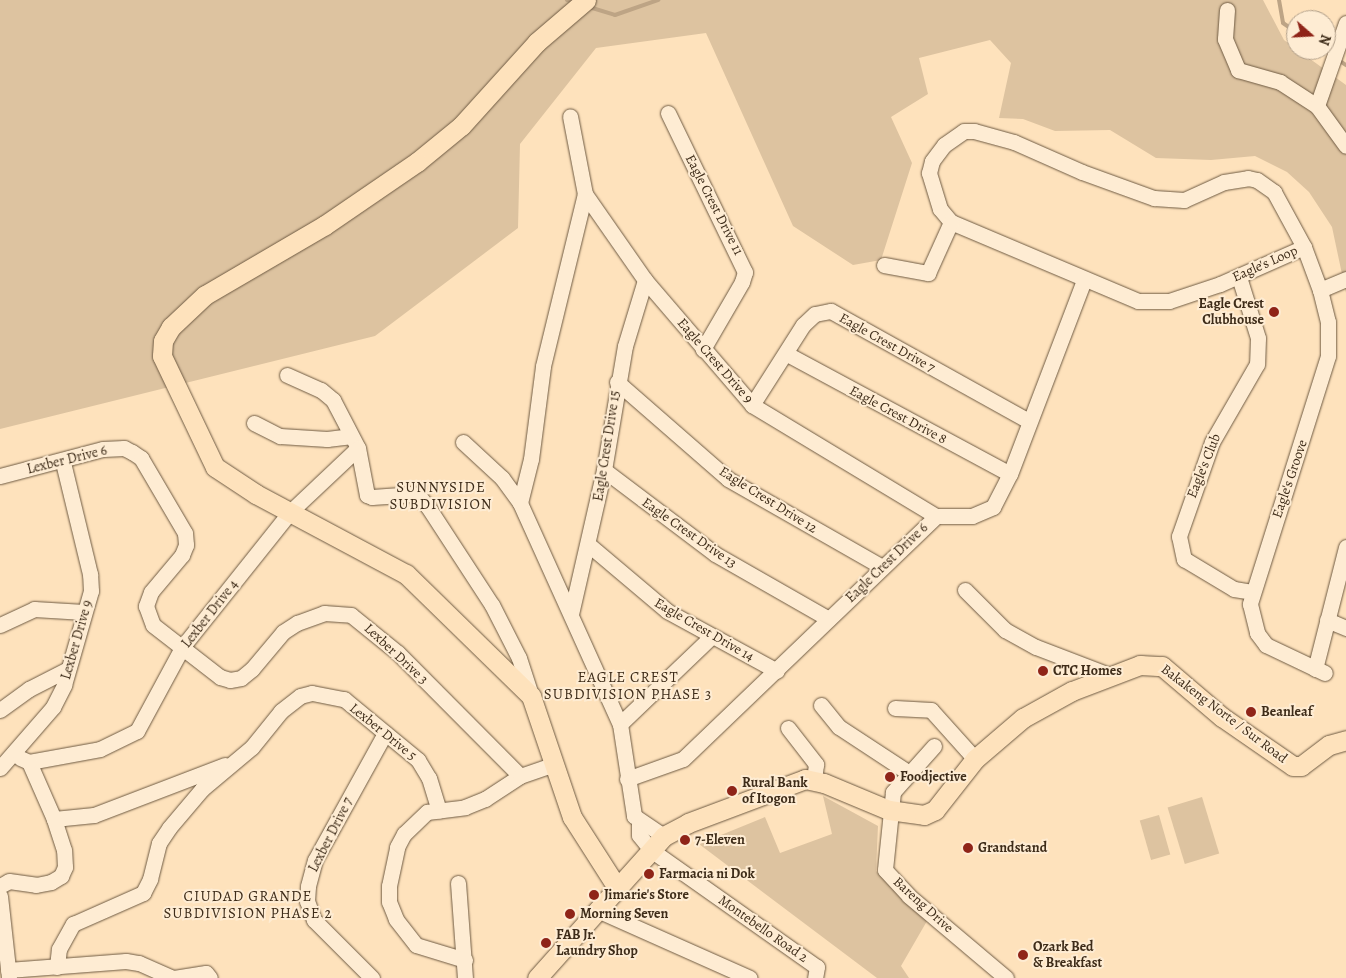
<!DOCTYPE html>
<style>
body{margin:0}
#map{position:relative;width:1346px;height:978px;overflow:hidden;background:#fee2bc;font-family:Alegreya,serif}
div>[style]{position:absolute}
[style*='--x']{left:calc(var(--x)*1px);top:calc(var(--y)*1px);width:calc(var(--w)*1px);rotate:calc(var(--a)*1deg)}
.green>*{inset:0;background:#ddc3a0;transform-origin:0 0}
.stream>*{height:4px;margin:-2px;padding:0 2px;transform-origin:2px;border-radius:2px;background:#bda485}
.roads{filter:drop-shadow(0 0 1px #6e5a42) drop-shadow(0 0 1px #6e5a42)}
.minor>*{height:15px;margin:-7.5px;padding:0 7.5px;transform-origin:7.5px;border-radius:7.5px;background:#feecd3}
.major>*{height:19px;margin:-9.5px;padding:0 9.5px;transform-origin:9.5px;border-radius:9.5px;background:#fee2bc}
.dots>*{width:14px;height:14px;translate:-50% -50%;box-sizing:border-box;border:2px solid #feecd3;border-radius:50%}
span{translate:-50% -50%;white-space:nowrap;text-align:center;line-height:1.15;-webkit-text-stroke:4px #feecd3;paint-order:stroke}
.street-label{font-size:14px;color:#3e2c19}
.poi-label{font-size:14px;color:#3e2c19;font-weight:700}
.right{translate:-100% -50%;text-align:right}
.left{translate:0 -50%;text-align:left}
.neighbourhood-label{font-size:15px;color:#3e2c19;letter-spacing:1px}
.north{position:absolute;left:1286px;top:10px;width:50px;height:50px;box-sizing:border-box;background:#feecd3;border:1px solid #b19f89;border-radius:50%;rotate:109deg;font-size:14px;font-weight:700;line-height:20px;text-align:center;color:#3e2c19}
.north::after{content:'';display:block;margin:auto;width:18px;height:22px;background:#8f2418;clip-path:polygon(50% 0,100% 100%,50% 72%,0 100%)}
</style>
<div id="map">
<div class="green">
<div style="clip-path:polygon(0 0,1263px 0,1284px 40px,1346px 85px,1346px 293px,1332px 227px,1309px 192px,1287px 172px,1255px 156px,1211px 160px,1156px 158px,1110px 130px,1055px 131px,1023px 119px,999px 118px,1011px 63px,990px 40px,919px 58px,928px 94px,891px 117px,912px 163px,881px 260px,853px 265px,793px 226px,706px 33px,596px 48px,520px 144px,518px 228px,375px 336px,0 429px)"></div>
<div style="clip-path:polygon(823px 796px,878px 826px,876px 871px,927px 921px,901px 966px,909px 978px,877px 978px,699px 844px,765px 817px,780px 853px,832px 834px)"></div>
<div style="left:1202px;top:797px;width:59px;height:36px;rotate:73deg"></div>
<div style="left:1159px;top:815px;width:41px;height:20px;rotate:74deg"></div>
</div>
<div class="stream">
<div style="--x:567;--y:0;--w:8;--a:14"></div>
<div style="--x:1279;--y:0;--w:23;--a:80"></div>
<div style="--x:1283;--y:23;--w:16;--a:35"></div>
<div style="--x:589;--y:7;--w:27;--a:17"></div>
<div style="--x:615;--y:15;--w:46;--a:-19.2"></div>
<div style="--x:1323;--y:50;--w:10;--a:29"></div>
<div style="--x:1337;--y:59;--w:11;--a:34"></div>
</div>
<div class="roads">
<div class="minor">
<div style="--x:1227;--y:10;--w:29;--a:94"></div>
<div style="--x:1225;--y:39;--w:34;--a:67"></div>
<div style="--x:1238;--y:70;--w:44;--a:15.9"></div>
<div style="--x:1280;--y:82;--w:44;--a:33"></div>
<div style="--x:1346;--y:23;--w:88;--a:109.3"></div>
<div style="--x:1317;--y:106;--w:49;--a:54.1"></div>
<div style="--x:668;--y:113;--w:177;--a:64.2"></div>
<div style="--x:745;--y:272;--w:10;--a:107"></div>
<div style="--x:742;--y:282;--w:78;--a:120.2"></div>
<div style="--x:585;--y:194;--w:105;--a:55.1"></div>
<div style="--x:645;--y:280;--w:165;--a:49.4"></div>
<div style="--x:752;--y:405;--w:215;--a:31.1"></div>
<div style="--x:1304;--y:247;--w:92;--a:156.2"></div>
<div style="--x:1220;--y:284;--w:54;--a:161.6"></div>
<div style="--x:1169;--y:301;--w:31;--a:180"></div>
<div style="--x:1138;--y:301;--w:203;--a:-157.1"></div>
<div style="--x:951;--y:222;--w:17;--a:-130"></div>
<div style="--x:940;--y:209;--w:38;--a:-107"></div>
<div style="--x:929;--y:173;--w:12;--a:-76"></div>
<div style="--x:932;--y:161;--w:20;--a:-53"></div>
<div style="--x:944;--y:145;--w:24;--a:-35"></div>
<div style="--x:964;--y:131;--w:10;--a:0"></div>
<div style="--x:974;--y:131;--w:41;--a:15.4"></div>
<div style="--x:1014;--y:142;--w:74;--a:23.8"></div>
<div style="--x:1082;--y:172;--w:77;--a:19.9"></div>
<div style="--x:1154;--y:198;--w:30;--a:4"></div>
<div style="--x:1184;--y:200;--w:44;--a:-24.2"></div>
<div style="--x:1224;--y:182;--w:24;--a:-9"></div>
<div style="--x:1248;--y:178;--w:9;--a:13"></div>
<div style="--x:1257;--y:180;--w:21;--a:35"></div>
<div style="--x:1274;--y:192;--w:63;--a:61.4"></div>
<div style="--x:1304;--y:247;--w:46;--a:69.6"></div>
<div style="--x:1320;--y:290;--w:33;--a:76"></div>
<div style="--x:1328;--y:322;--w:34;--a:90"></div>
<div style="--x:1328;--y:356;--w:260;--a:107.5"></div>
<div style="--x:1250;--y:604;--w:30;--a:76"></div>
<div style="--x:1257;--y:633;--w:15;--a:53"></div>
<div style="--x:1266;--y:645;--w:65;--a:25.4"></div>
<div style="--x:884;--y:265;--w:45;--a:10.3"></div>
<div style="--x:928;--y:273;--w:56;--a:-65.7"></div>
<div style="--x:1239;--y:277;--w:64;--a:72.7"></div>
<div style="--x:1258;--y:338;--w:26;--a:92"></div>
<div style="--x:1257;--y:364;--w:90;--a:120"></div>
<div style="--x:1212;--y:442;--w:100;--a:109.3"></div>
<div style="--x:1179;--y:536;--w:24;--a:78"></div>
<div style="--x:1184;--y:559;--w:58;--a:31"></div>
<div style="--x:1234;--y:589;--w:18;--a:9"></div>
<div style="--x:1320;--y:290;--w:28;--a:-23"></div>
<div style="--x:787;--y:354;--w:253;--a:28.3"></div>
<div style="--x:287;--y:375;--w:37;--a:24"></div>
<div style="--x:321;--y:390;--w:16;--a:40"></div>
<div style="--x:333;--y:400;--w:54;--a:62.5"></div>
<div style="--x:358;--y:448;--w:48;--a:79.2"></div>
<div style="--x:367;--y:495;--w:5;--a:22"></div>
<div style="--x:372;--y:497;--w:39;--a:-4"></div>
<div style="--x:411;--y:494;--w:7;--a:8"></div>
<div style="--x:418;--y:495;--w:16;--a:50"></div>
<div style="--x:428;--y:507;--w:117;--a:56.9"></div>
<div style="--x:492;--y:605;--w:59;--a:63"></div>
<div style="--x:519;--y:658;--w:40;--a:72"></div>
<div style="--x:617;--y:382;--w:147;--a:41.1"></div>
<div style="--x:728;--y:479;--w:177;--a:29.7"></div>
<div style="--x:752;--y:405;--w:95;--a:-57.5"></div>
<div style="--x:803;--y:325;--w:16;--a:-43"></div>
<div style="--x:815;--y:314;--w:16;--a:-11"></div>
<div style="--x:831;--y:311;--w:227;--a:29.1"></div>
<div style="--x:254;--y:423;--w:29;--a:27"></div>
<div style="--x:280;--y:436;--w:47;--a:3.7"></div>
<div style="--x:327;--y:439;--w:23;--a:-7"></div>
<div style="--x:463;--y:442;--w:53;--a:42.7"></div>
<div style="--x:502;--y:478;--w:31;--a:54"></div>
<div style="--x:520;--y:503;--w:243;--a:65.7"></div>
<div style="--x:620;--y:724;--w:93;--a:81.3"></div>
<div style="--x:634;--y:816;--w:36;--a:34"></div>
<div style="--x:604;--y:470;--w:139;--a:37.1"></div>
<div style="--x:715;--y:554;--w:131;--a:29.7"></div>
<div style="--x:0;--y:476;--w:106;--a:-14.7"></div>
<div style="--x:103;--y:449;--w:21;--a:-3"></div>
<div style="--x:124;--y:448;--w:9;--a:27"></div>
<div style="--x:132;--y:452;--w:11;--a:34"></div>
<div style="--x:141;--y:458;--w:87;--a:59.6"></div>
<div style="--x:185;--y:533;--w:12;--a:85"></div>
<div style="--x:186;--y:545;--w:11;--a:112"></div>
<div style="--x:182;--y:555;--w:48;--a:130"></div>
<div style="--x:151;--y:592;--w:15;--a:110"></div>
<div style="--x:146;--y:606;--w:20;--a:70"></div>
<div style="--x:153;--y:625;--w:85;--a:37.8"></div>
<div style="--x:220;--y:677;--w:10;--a:17"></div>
<div style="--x:230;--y:680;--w:11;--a:-10"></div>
<div style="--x:241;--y:678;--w:14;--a:-39"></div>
<div style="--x:252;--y:669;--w:48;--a:-50"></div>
<div style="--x:283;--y:632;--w:17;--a:-33"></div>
<div style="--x:297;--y:623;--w:29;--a:-20"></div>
<div style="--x:324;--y:613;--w:27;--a:4"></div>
<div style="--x:351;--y:615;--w:60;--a:39"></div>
<div style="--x:398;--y:653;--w:173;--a:45.2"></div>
<div style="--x:520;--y:503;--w:45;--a:-76"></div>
<div style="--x:531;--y:459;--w:94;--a:-82.6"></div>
<div style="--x:543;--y:366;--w:177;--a:-76.3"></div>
<div style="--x:585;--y:194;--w:79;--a:-100.9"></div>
<div style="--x:589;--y:545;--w:102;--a:40.2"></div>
<div style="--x:667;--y:611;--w:125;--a:28.6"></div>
<div style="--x:965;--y:590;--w:57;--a:45"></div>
<div style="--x:1005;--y:630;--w:35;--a:29"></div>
<div style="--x:1036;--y:647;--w:81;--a:20.9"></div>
<div style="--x:571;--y:614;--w:148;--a:-77.1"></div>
<div style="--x:604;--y:470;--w:126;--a:-80.4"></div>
<div style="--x:625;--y:346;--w:69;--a:-73.1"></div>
<div style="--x:1327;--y:620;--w:21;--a:23"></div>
<div style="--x:0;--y:625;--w:38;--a:-25"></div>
<div style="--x:34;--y:609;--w:50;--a:3.4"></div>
<div style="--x:1315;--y:669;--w:126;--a:-75.7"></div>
<div style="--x:821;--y:705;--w:28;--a:51"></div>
<div style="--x:839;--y:727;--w:84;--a:33.3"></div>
<div style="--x:895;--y:708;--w:36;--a:3"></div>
<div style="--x:931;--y:710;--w:66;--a:48.1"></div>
<div style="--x:0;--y:710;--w:36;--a:-36"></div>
<div style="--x:29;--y:689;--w:44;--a:-27.1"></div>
<div style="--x:620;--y:724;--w:126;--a:-43.7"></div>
<div style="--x:788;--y:728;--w:46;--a:52.1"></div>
<div style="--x:816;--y:764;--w:17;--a:97"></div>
<div style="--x:934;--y:746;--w:62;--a:131.7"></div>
<div style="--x:893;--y:792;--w:78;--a:95.9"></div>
<div style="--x:885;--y:870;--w:35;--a:47"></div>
<div style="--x:909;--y:896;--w:127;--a:40.2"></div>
<div style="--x:29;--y:762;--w:72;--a:-10.4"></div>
<div style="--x:100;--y:749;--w:41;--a:-25.9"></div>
<div style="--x:137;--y:731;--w:97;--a:-61.6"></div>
<div style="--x:183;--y:646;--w:171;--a:-51.4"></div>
<div style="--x:290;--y:512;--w:93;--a:-43.3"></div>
<div style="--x:0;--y:768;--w:81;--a:-49"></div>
<div style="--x:53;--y:707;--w:25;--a:-63"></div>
<div style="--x:64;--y:685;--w:98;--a:-74"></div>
<div style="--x:91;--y:591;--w:17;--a:-93"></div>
<div style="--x:90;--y:574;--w:115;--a:-103.6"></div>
<div style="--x:627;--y:779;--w:59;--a:-19.7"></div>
<div style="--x:683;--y:759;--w:351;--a:-43.8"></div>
<div style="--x:936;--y:516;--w:36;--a:0"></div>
<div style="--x:972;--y:516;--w:23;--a:-23"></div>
<div style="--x:993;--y:507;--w:37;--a:-63"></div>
<div style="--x:1010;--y:474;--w:208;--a:-69.1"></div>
<div style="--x:54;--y:819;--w:40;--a:-5.7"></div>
<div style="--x:94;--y:815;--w:140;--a:-20.9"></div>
<div style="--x:639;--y:822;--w:13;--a:90"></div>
<div style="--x:639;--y:835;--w:19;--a:51"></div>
<div style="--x:651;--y:850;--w:203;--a:35.2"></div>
<div style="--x:817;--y:967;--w:11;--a:100"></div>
<div style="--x:458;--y:883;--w:95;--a:85.8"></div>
<div style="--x:0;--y:886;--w:10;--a:-29"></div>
<div style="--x:9;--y:881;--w:27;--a:8"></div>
<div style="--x:36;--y:885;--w:15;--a:-11"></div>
<div style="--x:51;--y:882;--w:12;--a:-31"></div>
<div style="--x:61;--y:876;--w:10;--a:-66"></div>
<div style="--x:65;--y:867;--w:17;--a:-93"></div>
<div style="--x:64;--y:850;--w:33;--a:-108"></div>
<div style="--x:54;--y:819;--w:62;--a:-113.7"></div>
<div style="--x:29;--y:762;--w:10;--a:-156"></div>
<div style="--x:0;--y:896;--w:82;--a:83.7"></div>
<div style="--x:597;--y:910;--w:167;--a:24"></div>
<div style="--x:465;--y:960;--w:51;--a:-163"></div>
<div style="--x:416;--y:945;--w:33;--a:-128"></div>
<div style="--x:396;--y:919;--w:18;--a:-112"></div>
<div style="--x:389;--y:902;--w:16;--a:-90"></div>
<div style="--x:389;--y:886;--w:40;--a:-78"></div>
<div style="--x:397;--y:847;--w:15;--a:-62"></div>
<div style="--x:404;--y:834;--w:32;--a:-44"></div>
<div style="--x:427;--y:812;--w:38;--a:-7"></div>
<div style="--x:465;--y:807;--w:22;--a:-22"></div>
<div style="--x:485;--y:799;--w:42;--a:-33.3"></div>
<div style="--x:520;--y:776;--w:36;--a:-19"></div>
<div style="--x:57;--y:967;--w:18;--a:-84"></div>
<div style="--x:59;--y:949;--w:29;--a:-61"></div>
<div style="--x:73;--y:924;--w:77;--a:-23.9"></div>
<div style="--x:143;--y:893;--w:16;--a:-63"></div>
<div style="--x:150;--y:879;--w:37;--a:-76"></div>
<div style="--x:159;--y:843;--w:18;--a:-56"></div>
<div style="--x:169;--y:828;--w:51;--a:-49.8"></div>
<div style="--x:202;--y:789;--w:65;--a:-40"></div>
<div style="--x:252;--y:747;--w:46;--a:-51.1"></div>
<div style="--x:281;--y:711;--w:24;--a:-38"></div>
<div style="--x:300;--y:696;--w:12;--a:-14"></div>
<div style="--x:312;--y:693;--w:33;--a:11"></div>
<div style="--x:344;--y:699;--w:96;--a:39.5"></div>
<div style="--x:418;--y:760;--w:21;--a:59"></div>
<div style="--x:429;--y:778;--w:34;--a:73"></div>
<div style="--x:8;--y:970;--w:118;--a:-4.4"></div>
<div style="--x:126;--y:961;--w:13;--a:9"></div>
<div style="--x:139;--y:963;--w:36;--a:24"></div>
<div style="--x:174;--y:978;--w:32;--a:-9"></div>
<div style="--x:206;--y:973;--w:6;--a:51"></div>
<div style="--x:372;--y:978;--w:82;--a:-135"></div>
<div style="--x:314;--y:920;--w:20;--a:-110"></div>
<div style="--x:307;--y:901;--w:15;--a:-86"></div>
<div style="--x:308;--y:886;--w:27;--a:-75"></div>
<div style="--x:315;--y:860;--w:145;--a:-61.1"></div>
</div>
<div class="major">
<div style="--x:586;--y:0;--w:65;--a:139.4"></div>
<div style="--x:537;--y:42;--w:113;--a:132.1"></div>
<div style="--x:461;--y:126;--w:57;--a:140.7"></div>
<div style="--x:417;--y:162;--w:112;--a:145.6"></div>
<div style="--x:325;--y:225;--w:139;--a:149.7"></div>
<div style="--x:205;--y:295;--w:47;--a:136.7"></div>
<div style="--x:171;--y:327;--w:16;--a:120"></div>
<div style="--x:163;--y:341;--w:15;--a:94"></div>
<div style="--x:162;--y:356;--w:123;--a:64.5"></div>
<div style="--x:215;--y:467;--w:49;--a:33.4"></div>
<div style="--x:256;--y:494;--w:170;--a:28.1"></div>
<div style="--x:406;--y:574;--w:175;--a:44.3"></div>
<div style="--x:531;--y:696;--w:128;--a:71.3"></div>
<div style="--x:572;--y:817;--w:85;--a:57.4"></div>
<div style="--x:537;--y:978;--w:191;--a:-48.2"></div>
<div style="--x:664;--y:836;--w:27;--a:-28"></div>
<div style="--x:688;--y:823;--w:125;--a:-20.6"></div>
<div style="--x:805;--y:779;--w:19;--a:12"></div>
<div style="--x:824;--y:783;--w:70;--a:22.6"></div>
<div style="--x:889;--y:810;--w:35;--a:8"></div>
<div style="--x:924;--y:815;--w:12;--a:-24"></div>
<div style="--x:935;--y:810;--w:65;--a:-51.9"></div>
<div style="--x:975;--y:759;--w:63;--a:-40.5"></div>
<div style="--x:1023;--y:718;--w:56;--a:-28.9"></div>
<div style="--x:1072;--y:691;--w:73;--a:-20.9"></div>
<div style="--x:1140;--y:665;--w:22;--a:3"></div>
<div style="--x:1162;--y:666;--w:79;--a:40.4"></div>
<div style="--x:1222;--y:717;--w:86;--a:34.6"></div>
<div style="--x:1293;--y:766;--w:8;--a:0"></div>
<div style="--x:1301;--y:766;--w:35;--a:-37"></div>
<div style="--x:1329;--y:745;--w:18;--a:-16"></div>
</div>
</div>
<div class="dots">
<div style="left:1274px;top:312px;background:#8f2418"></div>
<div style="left:1043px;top:671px;background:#8f2418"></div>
<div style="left:1251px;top:712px;background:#8f2418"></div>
<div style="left:890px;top:777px;background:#8f2418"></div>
<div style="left:732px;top:791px;background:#8f2418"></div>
<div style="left:685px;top:840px;background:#8f2418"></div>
<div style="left:968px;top:848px;background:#8f2418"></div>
<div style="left:649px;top:874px;background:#8f2418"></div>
<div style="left:594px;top:895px;background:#8f2418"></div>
<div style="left:570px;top:914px;background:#8f2418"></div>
<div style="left:546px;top:943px;background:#8f2418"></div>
<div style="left:1023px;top:955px;background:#8f2418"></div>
</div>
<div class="street-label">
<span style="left:714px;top:205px;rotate:63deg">Eagle Crest Drive 11</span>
<span style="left:1265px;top:264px;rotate:-24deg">Eagle's Loop</span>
<span style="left:887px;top:343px;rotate:29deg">Eagle Crest Drive 7</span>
<span style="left:715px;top:361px;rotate:49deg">Eagle Crest Drive 9</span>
<span style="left:898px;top:415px;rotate:28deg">Eagle Crest Drive 8</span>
<span style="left:607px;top:446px;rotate:-81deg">Eagle Crest Drive 15</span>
<span style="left:67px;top:460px;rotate:-14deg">Lexber Drive 6</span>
<span style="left:1204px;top:466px;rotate:-68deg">Eagle's Club</span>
<span style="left:1290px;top:479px;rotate:-71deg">Eagle's Groove</span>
<span style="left:768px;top:500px;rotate:32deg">Eagle Crest Drive 12</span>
<span style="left:689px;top:533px;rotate:35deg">Eagle Crest Drive 13</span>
<span style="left:887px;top:563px;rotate:-44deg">Eagle Crest Drive 6</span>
<span style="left:210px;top:614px;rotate:-52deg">Lexber Drive 4</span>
<span style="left:704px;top:630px;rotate:30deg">Eagle Crest Drive 14</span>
<span style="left:77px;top:640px;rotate:-74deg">Lexber Drive 9</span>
<span style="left:396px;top:654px;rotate:43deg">Lexber Drive 3</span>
<span style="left:1224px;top:714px;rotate:37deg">Bakakeng Norte / Sur Road</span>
<span style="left:383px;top:732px;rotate:39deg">Lexber Drive 5</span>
<span style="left:331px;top:835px;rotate:-63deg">Lexber Drive 7</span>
<span style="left:923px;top:905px;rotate:42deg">Bareng Drive</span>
<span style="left:763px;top:929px;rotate:35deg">Montebello Road 2</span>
</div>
<div class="poi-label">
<span class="right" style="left:1264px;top:312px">Eagle Crest<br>Clubhouse</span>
<span class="left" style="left:1053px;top:671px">CTC Homes</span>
<span class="left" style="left:1261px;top:712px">Beanleaf</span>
<span class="left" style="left:900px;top:777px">Foodjective</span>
<span class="left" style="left:742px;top:791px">Rural Bank<br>of Itogon</span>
<span class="left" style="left:695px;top:840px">7-Eleven</span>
<span class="left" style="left:978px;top:848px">Grandstand</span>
<span class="left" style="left:659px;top:874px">Farmacia ni Dok</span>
<span class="left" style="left:604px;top:895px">Jimarie's Store</span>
<span class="left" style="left:580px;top:914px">Morning Seven</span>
<span class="left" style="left:556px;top:943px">FAB Jr.<br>Laundry Shop</span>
<span class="left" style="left:1033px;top:955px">Ozark Bed<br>&amp; Breakfast</span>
</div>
<div class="neighbourhood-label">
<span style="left:441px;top:496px">SUNNYSIDE<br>SUBDIVISION</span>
<span style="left:628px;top:686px">EAGLE CREST<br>SUBDIVISION PHASE 3</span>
<span style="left:248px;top:905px">CIUDAD GRANDE<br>SUBDIVISION PHASE 2</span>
</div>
<div class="north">N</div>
</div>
